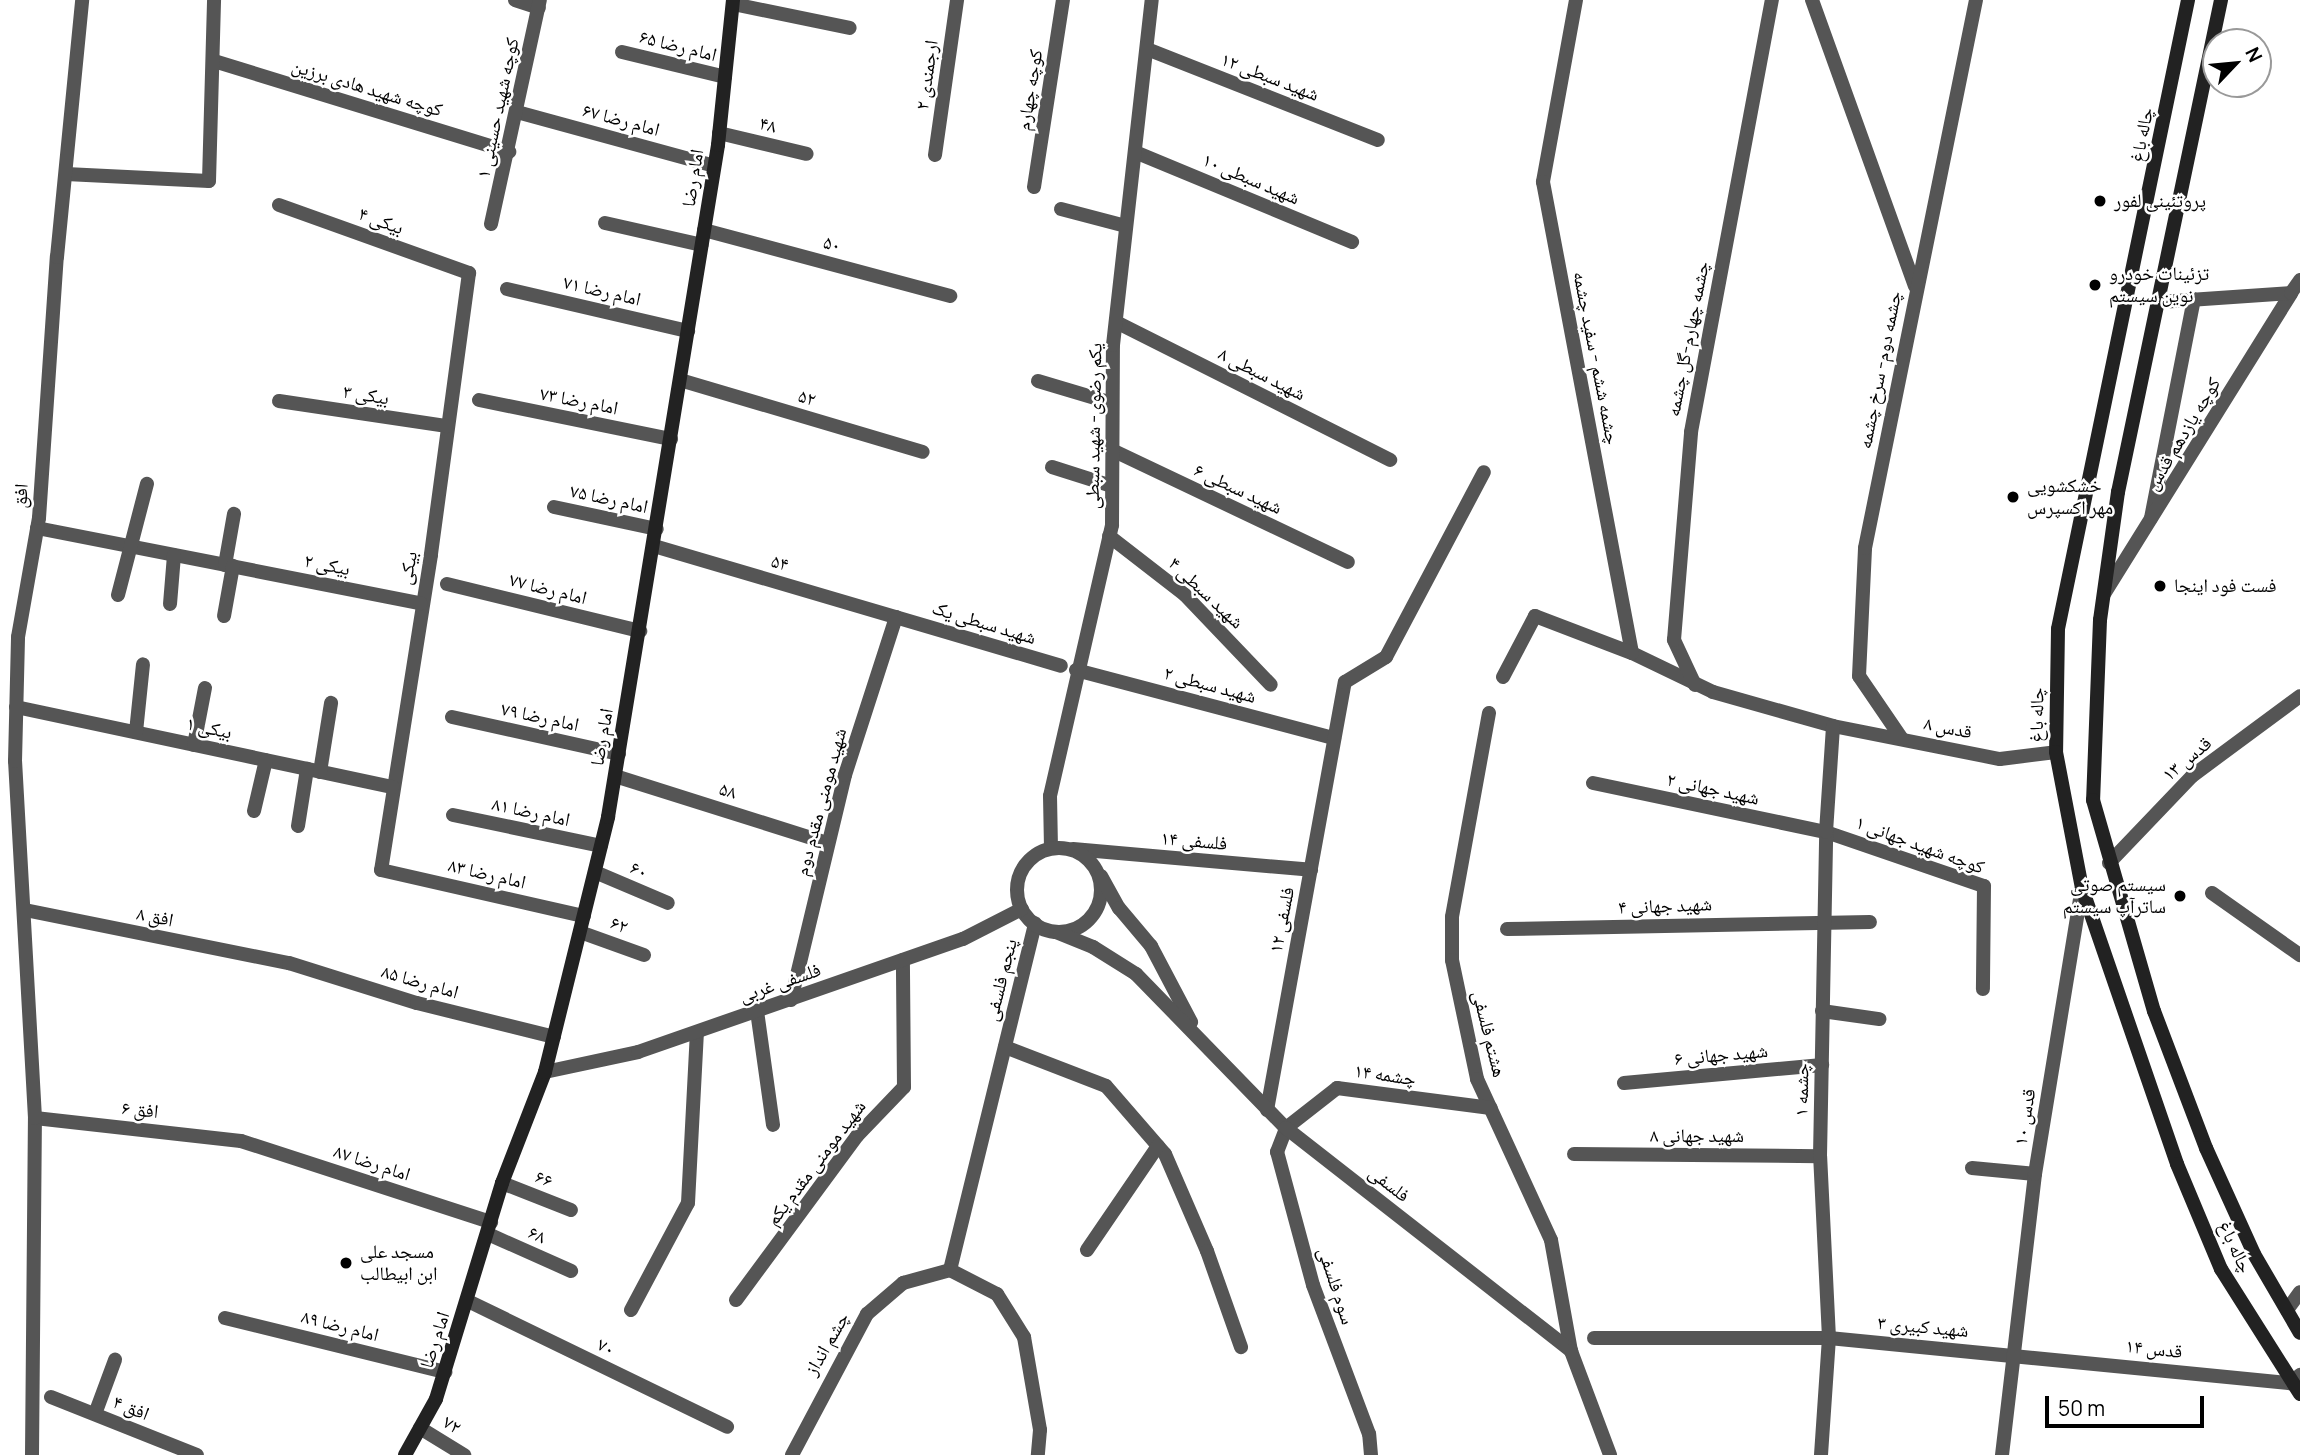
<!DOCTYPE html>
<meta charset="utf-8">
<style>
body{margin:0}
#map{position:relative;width:2300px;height:1455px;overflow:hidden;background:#fff;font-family:Manrope,"Noto Naskh Arabic",sans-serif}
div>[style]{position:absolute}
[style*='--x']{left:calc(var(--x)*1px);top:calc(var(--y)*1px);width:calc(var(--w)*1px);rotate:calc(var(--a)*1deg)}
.pedestrian>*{height:14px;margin:-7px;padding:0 7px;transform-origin:7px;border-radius:7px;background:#555}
.minor>*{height:14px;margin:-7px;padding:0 7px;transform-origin:7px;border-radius:7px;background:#555}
.tertiary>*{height:14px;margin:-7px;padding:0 7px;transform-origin:7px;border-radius:7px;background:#555}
.tertiary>.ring{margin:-7px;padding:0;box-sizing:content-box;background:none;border:14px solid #555;border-radius:50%}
.secondary>*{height:14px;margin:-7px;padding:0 7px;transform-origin:7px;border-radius:7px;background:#222}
.dots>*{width:19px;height:19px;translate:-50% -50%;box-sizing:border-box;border:4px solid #fff;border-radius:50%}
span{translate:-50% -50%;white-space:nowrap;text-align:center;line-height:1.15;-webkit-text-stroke:5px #fff;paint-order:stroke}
.street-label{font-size:19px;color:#000}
.poi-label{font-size:19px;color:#000}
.left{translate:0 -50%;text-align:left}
.right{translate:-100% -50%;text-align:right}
.north{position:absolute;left:2202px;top:28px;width:70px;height:70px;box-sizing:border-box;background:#fff;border:2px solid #999;border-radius:50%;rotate:64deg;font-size:19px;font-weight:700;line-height:28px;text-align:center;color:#000}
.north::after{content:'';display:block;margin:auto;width:24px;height:32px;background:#000;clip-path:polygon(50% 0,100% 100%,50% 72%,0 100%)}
.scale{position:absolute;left:2045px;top:1396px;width:159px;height:32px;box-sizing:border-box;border:4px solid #000;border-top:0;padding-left:9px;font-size:21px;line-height:24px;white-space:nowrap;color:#000;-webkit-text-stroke:5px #fff;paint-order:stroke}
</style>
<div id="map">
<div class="pedestrian">
<div style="--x:2151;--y:518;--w:223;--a:-78.9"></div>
</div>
<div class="minor">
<div style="--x:515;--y:0;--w:25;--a:18"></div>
<div style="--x:1576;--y:0;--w:185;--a:100.3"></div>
<div style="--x:1543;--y:182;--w:479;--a:79.3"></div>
<div style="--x:1632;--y:653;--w:90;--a:25.7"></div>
<div style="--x:1713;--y:692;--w:125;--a:15.8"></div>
<div style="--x:1833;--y:726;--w:170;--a:11.2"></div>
<div style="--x:2000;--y:759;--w:56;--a:-7.1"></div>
<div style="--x:1812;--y:0;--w:304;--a:70.2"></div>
<div style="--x:733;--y:4;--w:119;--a:11.6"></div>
<div style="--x:1147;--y:49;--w:248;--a:21.5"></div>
<div style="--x:622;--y:52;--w:106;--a:13.6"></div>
<div style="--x:214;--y:61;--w:309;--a:17.1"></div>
<div style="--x:517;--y:112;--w:204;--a:15.3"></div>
<div style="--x:719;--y:133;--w:90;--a:13.4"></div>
<div style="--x:1135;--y:152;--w:235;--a:22.5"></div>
<div style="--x:935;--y:155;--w:157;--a:-81.9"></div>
<div style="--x:66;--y:174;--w:143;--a:2.8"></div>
<div style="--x:209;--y:181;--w:181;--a:-88.4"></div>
<div style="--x:1034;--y:187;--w:189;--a:-81.2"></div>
<div style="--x:279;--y:205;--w:202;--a:19.7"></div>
<div style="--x:469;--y:273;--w:285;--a:97.7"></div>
<div style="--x:431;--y:555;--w:319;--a:99"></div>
<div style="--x:381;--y:870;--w:208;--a:12.8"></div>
<div style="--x:1061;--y:209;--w:67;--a:14.7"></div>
<div style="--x:605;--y:223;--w:99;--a:12.8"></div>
<div style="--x:491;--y:224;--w:229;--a:-77.7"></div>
<div style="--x:704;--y:230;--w:255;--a:15"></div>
<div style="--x:507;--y:289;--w:186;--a:13.1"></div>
<div style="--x:1116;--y:322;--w:307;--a:26.7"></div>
<div style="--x:680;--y:380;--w:253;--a:16.5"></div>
<div style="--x:1038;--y:381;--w:77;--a:16.6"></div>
<div style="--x:479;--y:400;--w:196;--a:11.5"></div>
<div style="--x:279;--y:401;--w:170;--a:8.5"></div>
<div style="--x:1112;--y:450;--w:261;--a:25.4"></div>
<div style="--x:1052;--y:467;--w:63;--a:17.6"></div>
<div style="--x:554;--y:507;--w:105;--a:12.1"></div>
<div style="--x:37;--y:528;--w:391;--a:11.1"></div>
<div style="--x:1109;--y:536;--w:96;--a:37.8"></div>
<div style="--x:1185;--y:595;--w:124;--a:46.3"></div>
<div style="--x:654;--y:546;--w:424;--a:16.4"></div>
<div style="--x:225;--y:565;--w:52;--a:-80"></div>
<div style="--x:447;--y:584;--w:199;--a:13.7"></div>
<div style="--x:2104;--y:594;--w:354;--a:-58.1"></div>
<div style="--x:118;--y:595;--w:115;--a:-75.4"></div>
<div style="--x:170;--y:604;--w:49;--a:-85.3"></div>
<div style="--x:224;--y:616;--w:51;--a:-79.8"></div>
<div style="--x:1076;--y:670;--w:267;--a:14.8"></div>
<div style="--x:1503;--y:677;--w:69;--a:-62.3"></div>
<div style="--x:1535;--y:616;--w:104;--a:20.9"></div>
<div style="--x:1695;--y:685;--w:50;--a:-115"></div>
<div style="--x:1674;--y:640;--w:209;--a:-85.3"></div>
<div style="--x:1691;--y:432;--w:440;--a:-79.4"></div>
<div style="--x:16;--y:707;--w:385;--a:12"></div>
<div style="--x:1489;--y:713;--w:207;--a:100.3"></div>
<div style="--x:1452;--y:917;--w:43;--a:90"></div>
<div style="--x:1452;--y:960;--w:122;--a:78.1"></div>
<div style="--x:1477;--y:1079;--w:177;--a:65.3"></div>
<div style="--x:1551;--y:1240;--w:113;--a:79.8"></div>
<div style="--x:452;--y:717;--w:171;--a:12.5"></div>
<div style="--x:136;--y:732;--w:68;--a:-84.1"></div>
<div style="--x:1902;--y:739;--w:76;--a:-124.3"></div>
<div style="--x:1859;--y:676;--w:128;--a:-87.3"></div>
<div style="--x:1865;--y:548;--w:559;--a:-78.55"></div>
<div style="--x:194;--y:745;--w:58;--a:-79.1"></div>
<div style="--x:320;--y:772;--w:70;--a:-80.9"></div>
<div style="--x:615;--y:776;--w:223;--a:17.5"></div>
<div style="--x:1593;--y:783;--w:238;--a:11.9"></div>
<div style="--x:1826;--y:832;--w:167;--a:18.9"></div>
<div style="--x:1984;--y:886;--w:103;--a:90.6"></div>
<div style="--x:254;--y:811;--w:52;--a:-76.8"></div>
<div style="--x:453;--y:815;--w:151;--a:11.8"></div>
<div style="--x:298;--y:826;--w:58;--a:-81"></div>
<div style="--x:1073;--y:849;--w:239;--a:5"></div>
<div style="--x:2109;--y:863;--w:120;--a:-46.3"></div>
<div style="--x:2192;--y:776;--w:134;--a:-36.5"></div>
<div style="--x:595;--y:872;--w:79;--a:23"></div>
<div style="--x:2212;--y:893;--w:108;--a:35.2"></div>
<div style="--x:25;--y:910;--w:269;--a:11.4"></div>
<div style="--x:289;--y:963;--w:134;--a:17.4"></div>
<div style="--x:417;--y:1003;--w:141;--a:13.9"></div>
<div style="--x:1507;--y:929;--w:363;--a:-1.1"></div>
<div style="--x:580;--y:932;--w:68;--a:19.8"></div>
<div style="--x:791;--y:1000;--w:231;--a:-76.5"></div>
<div style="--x:845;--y:775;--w:166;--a:-72.1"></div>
<div style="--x:757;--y:1011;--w:115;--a:82"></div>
<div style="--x:1822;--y:1011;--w:58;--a:8"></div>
<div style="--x:1005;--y:1047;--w:108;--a:21.1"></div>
<div style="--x:1106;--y:1086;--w:90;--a:49.1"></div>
<div style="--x:1165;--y:1154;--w:106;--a:66.6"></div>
<div style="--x:1207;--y:1251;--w:102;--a:70.5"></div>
<div style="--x:1624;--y:1083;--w:199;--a:-5.2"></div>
<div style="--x:1267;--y:1110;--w:435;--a:-79.7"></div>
<div style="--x:1345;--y:682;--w:48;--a:-31.4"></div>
<div style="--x:1386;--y:657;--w:209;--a:-62.1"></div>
<div style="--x:35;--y:1118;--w:207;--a:6.4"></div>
<div style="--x:241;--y:1141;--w:263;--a:18"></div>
<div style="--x:1574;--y:1154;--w:246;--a:0.5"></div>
<div style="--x:1972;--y:1168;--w:63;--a:5.4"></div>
<div style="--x:502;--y:1183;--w:74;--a:21.4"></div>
<div style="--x:488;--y:1234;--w:91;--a:24"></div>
<div style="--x:1087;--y:1250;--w:126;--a:-55.7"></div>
<div style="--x:950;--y:1270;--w:357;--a:-76.2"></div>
<div style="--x:736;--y:1300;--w:204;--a:-53.6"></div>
<div style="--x:857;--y:1136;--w:68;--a:-46.2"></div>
<div style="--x:904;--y:1087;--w:127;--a:-90.5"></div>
<div style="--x:468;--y:1301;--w:288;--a:25.9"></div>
<div style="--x:631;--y:1310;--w:121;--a:-62"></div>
<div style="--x:688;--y:1203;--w:171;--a:-87"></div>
<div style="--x:2287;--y:1310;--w:22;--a:-54"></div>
<div style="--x:225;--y:1318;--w:227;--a:13.8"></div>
<div style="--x:1594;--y:1338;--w:235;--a:0"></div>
<div style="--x:1829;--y:1338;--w:463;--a:5.6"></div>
<div style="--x:2290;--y:1383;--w:13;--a:-39"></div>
<div style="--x:51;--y:1397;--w:157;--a:21.7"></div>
<div style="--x:95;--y:1414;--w:58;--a:-69.7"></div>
<div style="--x:420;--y:1428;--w:52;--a:31.5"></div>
<div style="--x:32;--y:1455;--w:337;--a:-89.5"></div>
<div style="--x:35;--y:1118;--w:358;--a:-93.2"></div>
<div style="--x:15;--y:761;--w:124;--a:-88.6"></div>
<div style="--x:18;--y:637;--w:121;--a:-80"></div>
<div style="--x:39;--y:518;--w:262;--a:-86.1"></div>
<div style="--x:57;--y:257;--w:258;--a:-84.4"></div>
<div style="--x:1371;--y:1455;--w:21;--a:-95"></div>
<div style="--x:1369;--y:1434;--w:159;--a:-110.6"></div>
<div style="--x:1313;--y:1285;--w:138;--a:-105.1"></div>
<div style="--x:1277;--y:1152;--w:26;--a:-69"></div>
<div style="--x:1286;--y:1128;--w:65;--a:-38.1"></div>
<div style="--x:1337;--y:1088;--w:155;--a:7.4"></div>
<div style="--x:1821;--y:1455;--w:117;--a:-86.1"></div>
<div style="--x:1829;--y:1338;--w:182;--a:-92.8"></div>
<div style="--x:1820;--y:1156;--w:324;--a:-88.9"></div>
<div style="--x:1826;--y:832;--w:106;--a:-86.2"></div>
<div style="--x:2002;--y:1455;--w:283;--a:-83.3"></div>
<div style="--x:2035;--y:1174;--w:290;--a:-80.7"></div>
</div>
<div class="tertiary">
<div style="--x:2160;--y:302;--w:131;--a:-3.9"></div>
<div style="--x:2291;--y:293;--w:16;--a:-55"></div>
<div style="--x:1051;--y:848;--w:52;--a:-91.1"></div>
<div style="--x:1050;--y:796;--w:278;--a:-77.1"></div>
<div style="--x:1112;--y:525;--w:180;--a:-89.7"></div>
<div style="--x:1113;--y:345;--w:347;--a:-83.6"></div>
<div class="ring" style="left:1017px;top:848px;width:70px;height:70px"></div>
<div style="--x:1101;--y:876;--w:37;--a:61"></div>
<div style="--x:1119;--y:908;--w:50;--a:49.9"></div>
<div style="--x:1151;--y:946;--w:86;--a:62.2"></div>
<div style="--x:1056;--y:932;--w:40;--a:22"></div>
<div style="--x:1093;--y:947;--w:51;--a:32.1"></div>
<div style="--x:1136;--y:974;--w:215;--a:45.8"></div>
<div style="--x:1286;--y:1128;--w:362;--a:38"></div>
<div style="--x:1571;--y:1351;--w:111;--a:69.4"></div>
<div style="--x:545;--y:1072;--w:95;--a:-12.1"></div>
<div style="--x:638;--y:1052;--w:344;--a:-19.2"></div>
<div style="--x:963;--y:939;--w:66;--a:-27"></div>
<div style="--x:792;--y:1455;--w:160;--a:-62"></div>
<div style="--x:867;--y:1314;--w:48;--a:-40.7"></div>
<div style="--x:903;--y:1283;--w:49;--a:-15.5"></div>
<div style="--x:950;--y:1270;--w:53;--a:27.1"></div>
<div style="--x:997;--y:1294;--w:51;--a:57.9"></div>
<div style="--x:1024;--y:1337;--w:94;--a:80.2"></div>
<div style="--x:1040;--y:1430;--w:25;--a:95"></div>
</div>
<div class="secondary">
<div style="--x:2188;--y:0;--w:642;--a:101.68"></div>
<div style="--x:2058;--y:629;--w:123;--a:90.9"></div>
<div style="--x:2056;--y:752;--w:138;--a:79.2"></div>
<div style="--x:2082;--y:888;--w:292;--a:71"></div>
<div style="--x:2177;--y:1164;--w:114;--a:67.3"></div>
<div style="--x:2221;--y:1269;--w:148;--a:57.7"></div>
<div style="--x:2221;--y:0;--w:503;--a:101.82"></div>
<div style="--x:2118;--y:492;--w:129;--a:98"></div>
<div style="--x:2100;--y:620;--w:180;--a:92.2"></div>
<div style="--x:2093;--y:800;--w:220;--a:73.9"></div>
<div style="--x:2154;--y:1011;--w:147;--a:69.2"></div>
<div style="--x:2206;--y:1148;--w:116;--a:65.6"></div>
<div style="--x:2254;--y:1254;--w:91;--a:59.8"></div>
<div style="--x:405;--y:1455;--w:64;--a:-61"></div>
<div style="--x:436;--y:1399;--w:226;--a:-73"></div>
<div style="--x:502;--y:1183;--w:119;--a:-68.8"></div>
<div style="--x:545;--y:1072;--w:263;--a:-76.1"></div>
<div style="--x:608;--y:817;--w:681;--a:-80.7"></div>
<div style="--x:718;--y:145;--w:146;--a:-84.1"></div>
</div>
<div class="dots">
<div style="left:2100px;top:201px;background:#000"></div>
<div style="left:2095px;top:285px;background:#000"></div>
<div style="left:2013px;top:497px;background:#000"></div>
<div style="left:2160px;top:586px;background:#000"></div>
<div style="left:2180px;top:896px;background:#000"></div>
<div style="left:346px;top:1263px;background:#000"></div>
</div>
<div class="street-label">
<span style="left:678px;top:46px;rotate:14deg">امام رضا ۶۵</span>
<span style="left:927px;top:75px;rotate:-82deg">۲ ارجمندی</span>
<span style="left:1270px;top:77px;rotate:21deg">۱۲ شهید سبطی</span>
<span style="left:367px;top:88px;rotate:17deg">کوچه شهید هادی برزین</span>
<span style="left:1030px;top:90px;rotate:-81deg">کوچه چهارم</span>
<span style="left:498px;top:108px;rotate:-78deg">کوچه شهید حسینی ۱</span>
<span style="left:621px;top:120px;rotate:15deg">امام رضا ۶۷</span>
<span style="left:768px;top:125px;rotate:14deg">۴۸</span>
<span style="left:2142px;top:135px;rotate:-79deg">چاله باغ</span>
<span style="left:693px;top:178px;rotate:-81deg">امام رضا</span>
<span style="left:1251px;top:179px;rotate:23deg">۱۰ شهید سبطی</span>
<span style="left:381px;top:221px;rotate:20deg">۴ بیکی</span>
<span style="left:832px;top:244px;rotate:15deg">۵۰</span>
<span style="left:602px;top:291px;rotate:13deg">امام رضا ۷۱</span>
<span style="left:1688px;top:339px;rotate:-79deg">چشمه چهارم-گل چشمه</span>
<span style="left:1596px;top:358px;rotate:79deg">چشمه ششم - سفید چشمه</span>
<span style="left:1880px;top:370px;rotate:-79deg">چشمه دوم- سرخ چشمه</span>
<span style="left:1262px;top:374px;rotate:27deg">۸ شهید سبطی</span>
<span style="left:366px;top:395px;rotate:9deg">۳ بیکی</span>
<span style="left:807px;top:398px;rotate:17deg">۵۲</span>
<span style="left:579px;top:401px;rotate:11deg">امام رضا ۷۳</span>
<span style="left:1094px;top:426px;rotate:-89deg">یکم رضوی- شهید سبطی</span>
<span style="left:2183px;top:434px;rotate:-59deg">کوچه یازدهم قدس</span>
<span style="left:1238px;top:489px;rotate:25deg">۶ شهید سبطی</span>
<span style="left:21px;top:496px;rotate:-86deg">افق</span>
<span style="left:609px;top:499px;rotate:12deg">امام رضا ۷۵</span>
<span style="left:780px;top:563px;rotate:16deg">۵۴</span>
<span style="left:327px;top:565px;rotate:11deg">۲ بیکی</span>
<span style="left:408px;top:568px;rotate:-79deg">بیکی</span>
<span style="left:548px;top:589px;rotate:14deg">امام رضا ۷۷</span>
<span style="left:1206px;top:593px;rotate:43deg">۴ شهید سبطی</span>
<span style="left:984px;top:623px;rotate:17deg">شهید سبطی یک</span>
<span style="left:1210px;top:685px;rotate:15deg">۲ شهید سبطی</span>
<span style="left:2037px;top:715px;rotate:-89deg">چاله باغ</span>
<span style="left:540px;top:717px;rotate:12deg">امام رضا ۷۹</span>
<span style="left:209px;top:728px;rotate:12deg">۱ بیکی</span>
<span style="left:1948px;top:728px;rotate:11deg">قدس ۸</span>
<span style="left:602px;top:737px;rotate:-80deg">امام رضا</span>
<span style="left:2187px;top:759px;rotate:-40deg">قدس ۱۳</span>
<span style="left:1713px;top:789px;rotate:12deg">۲ شهید جهانی</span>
<span style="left:728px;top:791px;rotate:17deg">۵۸</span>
<span style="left:821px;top:802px;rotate:-75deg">شهید مومنی مقدم دوم</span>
<span style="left:531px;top:812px;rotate:12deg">امام رضا ۸۱</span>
<span style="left:1194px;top:841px;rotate:5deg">۱۴ فلسفی</span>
<span style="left:1920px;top:845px;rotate:20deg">کوچه شهید جهانی ۱</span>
<span style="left:639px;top:870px;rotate:23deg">۶۰</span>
<span style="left:487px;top:874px;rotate:13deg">امام رضا ۸۳</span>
<span style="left:1665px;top:906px;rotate:-2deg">۴ شهید جهانی</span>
<span style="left:155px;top:917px;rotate:11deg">افق ۸</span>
<span style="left:1282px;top:920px;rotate:-79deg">۱۲ فلسفی</span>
<span style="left:619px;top:925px;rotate:20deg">۶۲</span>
<span style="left:1001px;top:980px;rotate:-76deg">پنجم فلسفی</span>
<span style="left:420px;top:982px;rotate:16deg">امام رضا ۸۵</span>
<span style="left:780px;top:983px;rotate:-19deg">فلسفی غربی</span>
<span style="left:1489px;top:1034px;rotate:76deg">هشتم فلسفی</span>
<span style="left:1721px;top:1055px;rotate:-5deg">۶ شهید جهانی</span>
<span style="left:1385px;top:1075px;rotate:8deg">۱۴ چشمه</span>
<span style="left:1802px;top:1090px;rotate:-89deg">چشمه ۱</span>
<span style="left:140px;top:1110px;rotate:6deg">افق ۶</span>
<span style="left:2025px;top:1117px;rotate:-81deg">قدس ۱۰</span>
<span style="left:1697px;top:1136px">۸ شهید جهانی</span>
<span style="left:372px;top:1163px;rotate:18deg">امام رضا ۸۷</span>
<span style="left:816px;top:1163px;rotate:-53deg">شهید مومنی مقدم یکم</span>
<span style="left:544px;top:1179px;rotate:21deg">۶۶</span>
<span style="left:1389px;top:1184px;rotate:38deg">فلسفی</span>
<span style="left:537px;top:1235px;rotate:24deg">۶۸</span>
<span style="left:2235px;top:1247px;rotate:65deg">چاله باغ</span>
<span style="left:1336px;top:1286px;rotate:72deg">سوم فلسفی</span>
<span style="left:340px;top:1326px;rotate:14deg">امام رضا ۸۹</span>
<span style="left:1923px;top:1327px;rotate:5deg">۳ شهید کبیری</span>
<span style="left:435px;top:1340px;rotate:-72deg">امام رضا</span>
<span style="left:827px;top:1344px;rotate:-60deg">چشم انداز</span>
<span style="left:606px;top:1347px;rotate:26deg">۷۰</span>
<span style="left:2154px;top:1349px;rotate:6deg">قدس ۱۴</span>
<span style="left:131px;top:1408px;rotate:22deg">افق ۴</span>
<span style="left:452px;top:1425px;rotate:31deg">۷۲</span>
</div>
<div class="poi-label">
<span class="left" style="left:2114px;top:201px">پروتئینی لفور</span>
<span class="left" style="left:2109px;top:285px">تزئینات خودرو<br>نوین سیستم</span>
<span class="left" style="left:2027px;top:497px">خشکشویی<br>مهر اکسپرس</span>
<span class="left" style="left:2174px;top:586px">فست فود اينجا</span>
<span class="right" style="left:2166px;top:896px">سیستم صوتی<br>ساترآپ سیستم</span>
<span class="left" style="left:360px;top:1263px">مسجد علی<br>ابن ابیطالب</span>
</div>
<div class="north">N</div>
<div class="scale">50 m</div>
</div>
